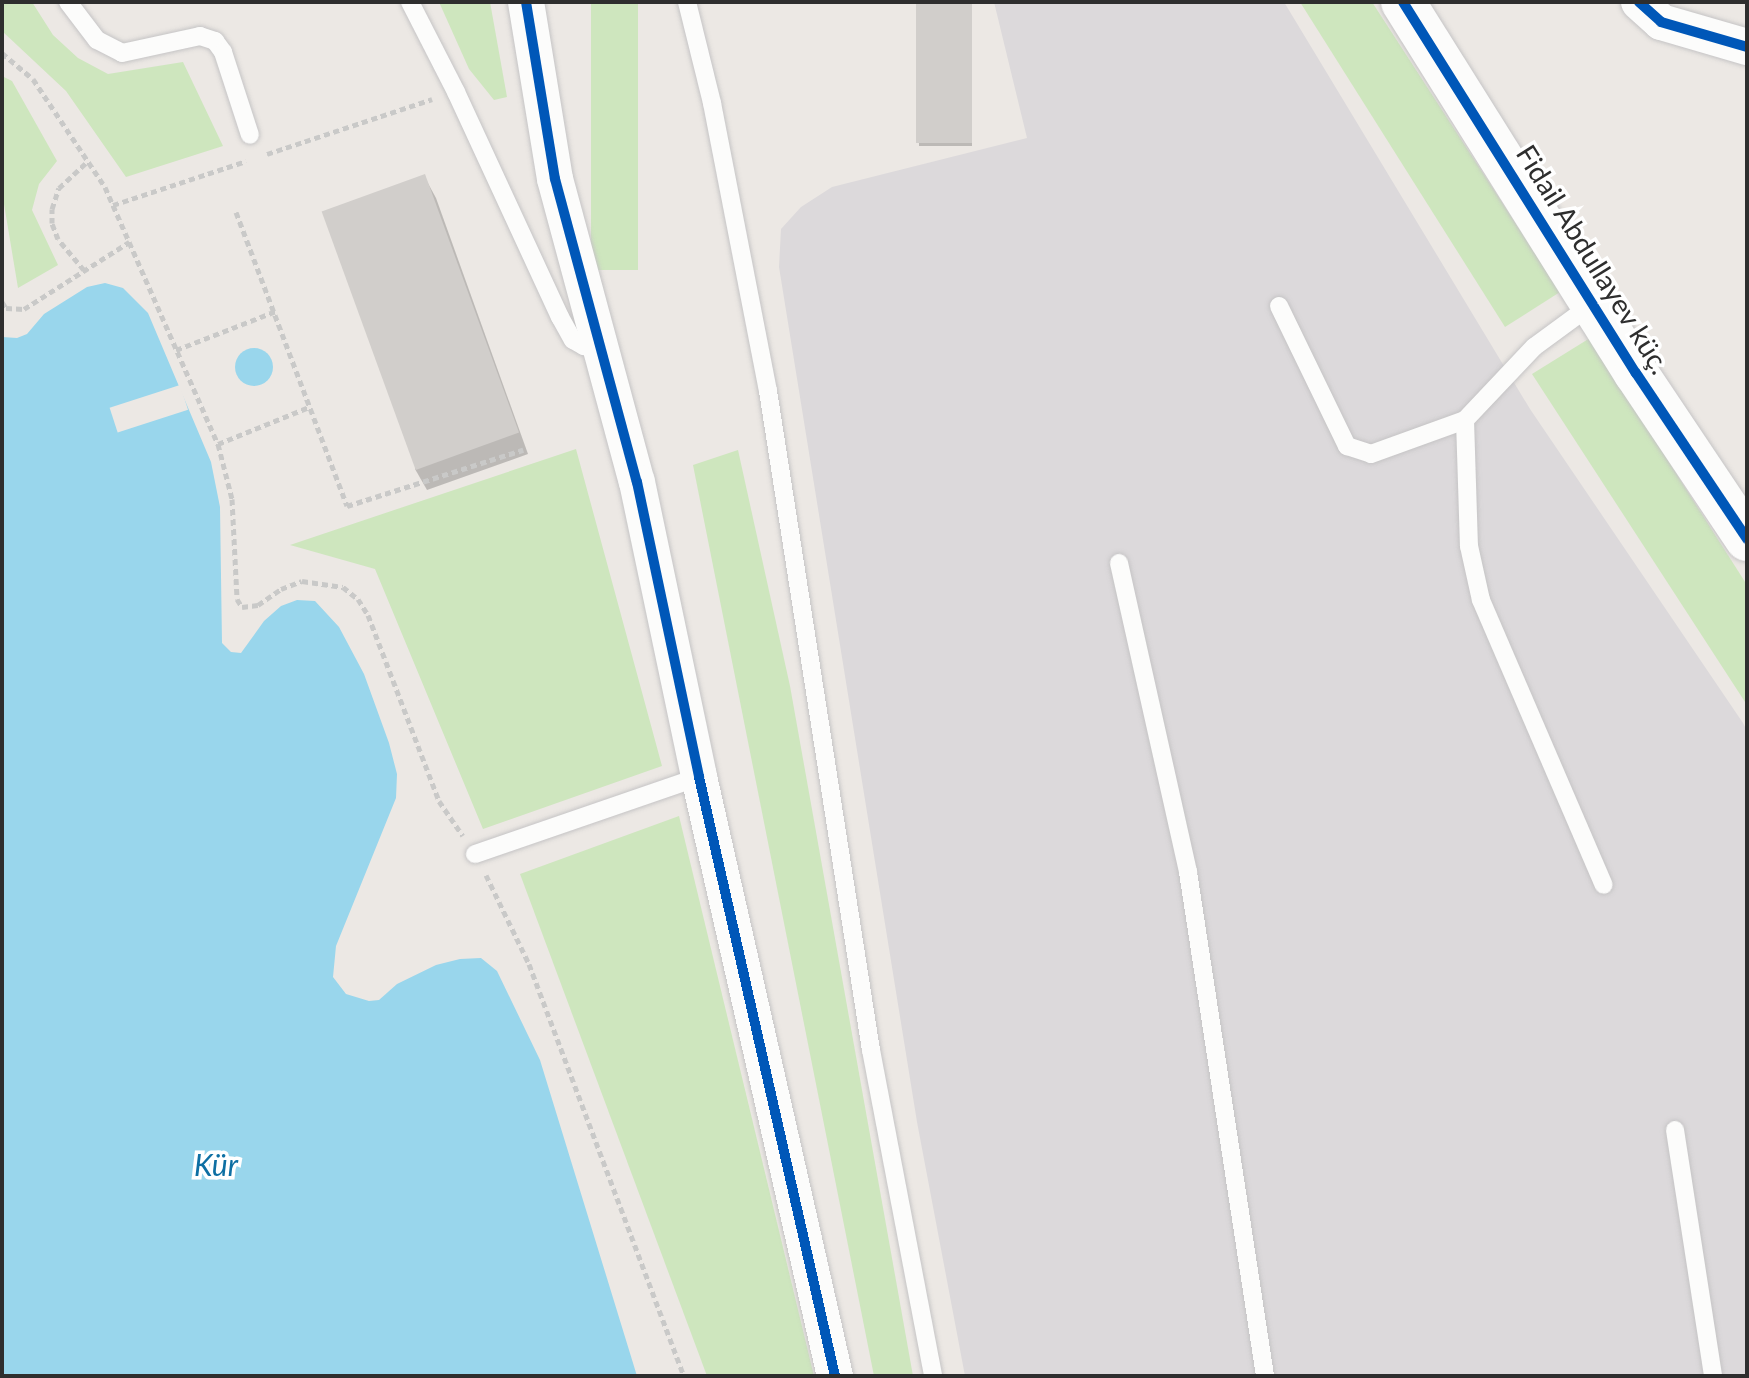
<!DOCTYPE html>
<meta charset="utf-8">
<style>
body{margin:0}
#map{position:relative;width:1749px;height:1378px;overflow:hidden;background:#ece8e4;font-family:Lato,sans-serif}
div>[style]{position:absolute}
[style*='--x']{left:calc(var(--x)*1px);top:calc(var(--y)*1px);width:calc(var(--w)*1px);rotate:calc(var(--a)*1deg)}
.industrial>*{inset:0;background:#dcd9db}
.green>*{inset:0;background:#cee6be;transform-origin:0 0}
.water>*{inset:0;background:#99d6ec}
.round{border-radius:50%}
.pier>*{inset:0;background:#ece8e4;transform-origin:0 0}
.shadow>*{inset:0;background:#0003;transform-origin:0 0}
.building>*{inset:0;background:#d1cecb;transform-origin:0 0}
.path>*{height:5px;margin-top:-2.5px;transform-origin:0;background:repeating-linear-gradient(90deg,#c9c9c8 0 6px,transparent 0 10px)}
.roads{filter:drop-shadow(0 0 2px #c5c4c5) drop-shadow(0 0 2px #c5c4c5)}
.lane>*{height:18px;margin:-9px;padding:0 9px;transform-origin:9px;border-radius:9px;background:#fcfcfb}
.street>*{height:36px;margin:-18px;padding:0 18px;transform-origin:18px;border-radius:18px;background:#fcfcfb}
.secondary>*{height:44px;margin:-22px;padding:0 22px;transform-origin:22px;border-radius:22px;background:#fcfcfb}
.cycleway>*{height:10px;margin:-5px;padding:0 5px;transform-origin:5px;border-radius:5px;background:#0057b8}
span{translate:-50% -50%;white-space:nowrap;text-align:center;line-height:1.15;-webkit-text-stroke:7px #fff;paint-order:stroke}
.street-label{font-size:28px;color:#2e2e2e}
.water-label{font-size:30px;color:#0d6fa3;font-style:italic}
.frame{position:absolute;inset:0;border:4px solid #2e2e2e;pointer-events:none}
</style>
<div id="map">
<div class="industrial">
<div style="clip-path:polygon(994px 2px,1284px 2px,1530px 409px,1743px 723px,1747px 731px,1747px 1376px,965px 1376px,917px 1122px,779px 267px,781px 229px,801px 207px,832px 187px,1027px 138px)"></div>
</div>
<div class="green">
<div style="clip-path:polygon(2px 2px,32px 2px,53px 35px,78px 58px,108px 74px,183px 62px,223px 146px,126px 177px,66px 91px,2px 31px)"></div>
<div style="clip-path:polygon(439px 2px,490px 2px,507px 97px,494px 100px,469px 69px)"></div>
<div style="left:591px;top:2px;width:47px;height:268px"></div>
<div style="clip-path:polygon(1300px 2px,1372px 2px,1560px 292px,1505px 327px)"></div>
<div style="clip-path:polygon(2px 76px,12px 81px,57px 161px,39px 184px,32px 210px,58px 265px,18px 288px,2px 192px)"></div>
<div style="clip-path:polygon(1590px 338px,1747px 585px,1747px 705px,1532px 374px)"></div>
<div style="clip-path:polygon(576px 449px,662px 766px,483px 829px,375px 569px,290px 545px)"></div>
<div style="clip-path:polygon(738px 450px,790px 686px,913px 1376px,874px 1376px,693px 465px)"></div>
<div style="clip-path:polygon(679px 816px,814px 1376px,707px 1376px,520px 874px)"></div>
</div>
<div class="water">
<div style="clip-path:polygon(105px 283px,123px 288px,148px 313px,211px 462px,220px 507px,222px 643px,231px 652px,241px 653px,264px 621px,281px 606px,297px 600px,315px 601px,339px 627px,364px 674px,389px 743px,397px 774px,396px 798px,336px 946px,333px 977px,346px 994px,369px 1001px,379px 1000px,397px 984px,436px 965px,460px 959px,481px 958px,497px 971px,540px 1060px,637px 1376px,2px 1376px,2px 337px,17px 338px,27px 334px,44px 314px,87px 287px)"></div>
<div class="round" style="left:235px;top:348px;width:38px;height:38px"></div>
</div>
<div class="pier">
<div style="left:180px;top:385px;width:26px;height:74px;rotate:72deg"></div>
</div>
<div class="shadow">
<div style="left:919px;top:2px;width:53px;height:144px"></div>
<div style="clip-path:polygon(424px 176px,436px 198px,528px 454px,427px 490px,415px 469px)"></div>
</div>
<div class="building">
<div style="left:916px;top:2px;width:56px;height:141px"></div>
<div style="left:425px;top:174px;width:275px;height:110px;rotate:70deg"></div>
</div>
<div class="path">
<div style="--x:2;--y:53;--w:40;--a:40"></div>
<div style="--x:33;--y:79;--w:130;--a:56.3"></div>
<div style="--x:105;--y:187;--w:281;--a:66.3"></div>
<div style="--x:218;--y:444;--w:57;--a:75.7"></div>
<div style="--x:232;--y:499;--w:100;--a:87.1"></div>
<div style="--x:237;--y:599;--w:9;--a:58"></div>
<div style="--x:242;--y:607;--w:16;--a:-7"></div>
<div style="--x:258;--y:605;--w:28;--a:-35"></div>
<div style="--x:281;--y:589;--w:22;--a:-21"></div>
<div style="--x:302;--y:581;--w:41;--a:8.3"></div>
<div style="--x:343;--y:587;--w:19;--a:39"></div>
<div style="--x:358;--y:599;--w:19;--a:58"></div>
<div style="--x:368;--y:615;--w:199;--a:69.1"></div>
<div style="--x:439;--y:801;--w:42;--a:55.6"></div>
<div style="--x:267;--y:154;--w:174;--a:-18.4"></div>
<div style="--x:113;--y:205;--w:140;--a:-18.3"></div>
<div style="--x:236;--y:212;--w:314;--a:69.3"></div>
<div style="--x:347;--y:506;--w:185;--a:-17.7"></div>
<div style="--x:84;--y:270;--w:40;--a:-130"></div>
<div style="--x:58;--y:239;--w:17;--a:-111"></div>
<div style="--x:52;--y:223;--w:14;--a:-90"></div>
<div style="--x:52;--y:209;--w:22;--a:-72"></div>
<div style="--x:59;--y:188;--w:40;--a:-43"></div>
<div style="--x:2;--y:302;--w:7;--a:56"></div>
<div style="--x:6;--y:308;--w:18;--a:3"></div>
<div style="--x:24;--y:309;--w:125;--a:-32.5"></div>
<div style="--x:176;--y:350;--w:107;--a:-21.3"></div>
<div style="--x:218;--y:444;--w:98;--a:-22.1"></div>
<div style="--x:486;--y:875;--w:99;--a:64.2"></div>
<div style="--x:529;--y:964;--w:440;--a:69.4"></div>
</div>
<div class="roads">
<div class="lane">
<div style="--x:68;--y:2;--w:48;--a:52.7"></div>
<div style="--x:97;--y:40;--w:28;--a:27"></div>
<div style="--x:122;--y:53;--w:80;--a:-12.3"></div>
<div style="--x:200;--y:36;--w:16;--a:18"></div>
<div style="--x:215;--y:41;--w:14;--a:54"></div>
<div style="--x:223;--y:52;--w:87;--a:72"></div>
<div style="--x:410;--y:2;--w:101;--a:62.9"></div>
<div style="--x:456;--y:92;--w:248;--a:65.2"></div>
<div style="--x:560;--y:317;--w:26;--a:61"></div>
<div style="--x:573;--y:340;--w:13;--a:29"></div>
<div style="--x:584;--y:346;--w:15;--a:-8"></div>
<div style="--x:687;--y:2;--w:104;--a:76.1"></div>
<div style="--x:712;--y:103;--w:293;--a:79"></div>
<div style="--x:768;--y:391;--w:667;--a:81.12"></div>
<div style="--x:871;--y:1050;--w:332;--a:79.2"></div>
<div style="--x:1594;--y:303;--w:74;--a:143.7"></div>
<div style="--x:1534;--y:347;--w:100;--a:133.4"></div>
<div style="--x:1465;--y:420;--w:126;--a:88.2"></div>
<div style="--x:1469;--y:546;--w:55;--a:77.5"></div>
<div style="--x:1481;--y:600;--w:310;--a:66.7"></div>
<div style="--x:1279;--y:306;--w:156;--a:64.1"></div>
<div style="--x:1347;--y:446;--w:25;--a:18"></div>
<div style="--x:1371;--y:454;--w:100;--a:-19.9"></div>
<div style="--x:1119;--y:563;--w:317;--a:77.4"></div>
<div style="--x:1188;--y:872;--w:510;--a:81.31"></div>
<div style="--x:475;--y:854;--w:237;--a:-19"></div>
<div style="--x:1675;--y:1130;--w:249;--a:81.2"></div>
</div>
<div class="street">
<div style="--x:526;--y:2;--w:179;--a:80.7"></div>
<div style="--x:555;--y:179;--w:314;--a:74.9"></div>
<div style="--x:637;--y:482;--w:301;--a:78.1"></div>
<div style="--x:699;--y:777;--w:614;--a:77.21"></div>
<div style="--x:1639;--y:2;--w:30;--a:42"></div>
<div style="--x:1661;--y:22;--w:90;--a:16.2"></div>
</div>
<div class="secondary">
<div style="--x:1403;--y:2;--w:438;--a:57.9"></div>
<div style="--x:1636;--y:373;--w:200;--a:56.2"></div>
</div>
</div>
<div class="cycleway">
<div style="--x:526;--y:2;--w:179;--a:80.7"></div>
<div style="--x:555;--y:179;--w:314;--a:74.9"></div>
<div style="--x:637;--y:482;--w:301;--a:78.1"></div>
<div style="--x:699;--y:777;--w:614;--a:77.21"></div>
<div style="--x:1403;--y:2;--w:438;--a:57.9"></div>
<div style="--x:1636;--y:373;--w:200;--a:56.2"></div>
<div style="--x:1639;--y:2;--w:30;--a:42"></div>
<div style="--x:1661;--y:22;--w:90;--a:16.2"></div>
</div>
<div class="street-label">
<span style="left:1594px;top:259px;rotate:58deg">Fidail Abdullayev küç.</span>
</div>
<div class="water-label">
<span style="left:216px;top:1164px">Kür</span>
</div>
<div class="frame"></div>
</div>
